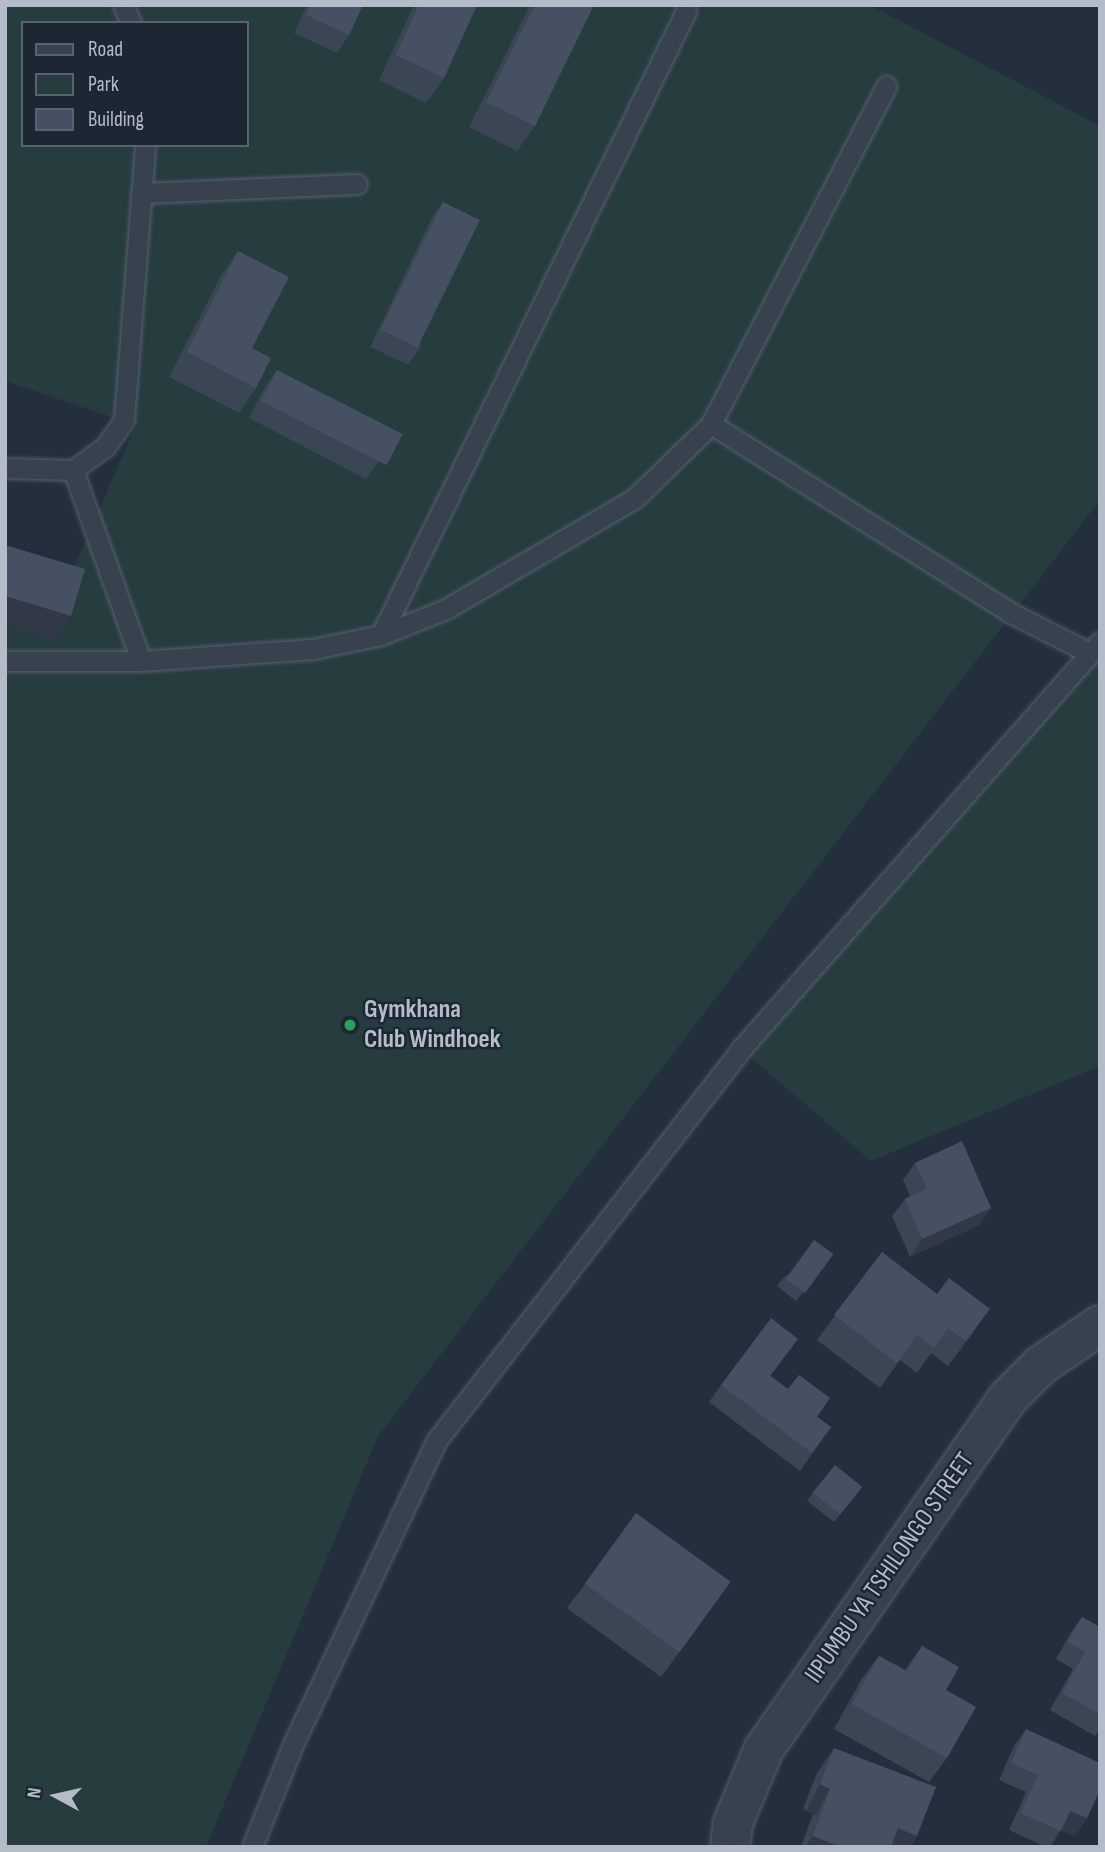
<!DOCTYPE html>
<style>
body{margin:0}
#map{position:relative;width:1105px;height:1852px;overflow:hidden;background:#242f3e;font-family:"Sofia Sans Condensed",sans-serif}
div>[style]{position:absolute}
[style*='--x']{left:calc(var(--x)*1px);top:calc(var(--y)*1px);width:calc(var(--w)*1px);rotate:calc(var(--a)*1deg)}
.green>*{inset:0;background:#263c3f}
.roads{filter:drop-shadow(0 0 2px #565f6c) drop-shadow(0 0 2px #565f6c)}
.lane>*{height:19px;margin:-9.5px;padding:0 9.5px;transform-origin:9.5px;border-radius:9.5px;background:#38414e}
.street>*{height:38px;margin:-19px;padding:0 19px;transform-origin:19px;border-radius:19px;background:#38414e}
.wall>*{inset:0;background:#3b4654}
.shaded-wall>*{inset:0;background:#303945;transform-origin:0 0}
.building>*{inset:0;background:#455162;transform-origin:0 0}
.dots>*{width:19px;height:19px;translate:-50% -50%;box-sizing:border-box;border:4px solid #1d2633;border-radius:50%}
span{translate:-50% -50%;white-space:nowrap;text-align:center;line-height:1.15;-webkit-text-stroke:5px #1d2633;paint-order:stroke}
.poi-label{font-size:26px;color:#b4bcc9;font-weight:700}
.left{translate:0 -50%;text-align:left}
.street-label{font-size:26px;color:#b4bcc9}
.frame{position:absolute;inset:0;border:7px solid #b4bcc9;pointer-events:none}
.legend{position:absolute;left:21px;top:21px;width:228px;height:126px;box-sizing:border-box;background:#1d2633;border:2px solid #59626f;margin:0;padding:9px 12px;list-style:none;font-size:21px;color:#b4bcc9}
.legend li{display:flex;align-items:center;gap:14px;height:35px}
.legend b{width:35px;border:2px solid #59626f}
.north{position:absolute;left:21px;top:1761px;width:70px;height:70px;-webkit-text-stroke:5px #1d2633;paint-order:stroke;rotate:278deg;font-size:19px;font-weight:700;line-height:28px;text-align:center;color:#b4bcc9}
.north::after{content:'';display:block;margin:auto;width:24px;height:32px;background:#b4bcc9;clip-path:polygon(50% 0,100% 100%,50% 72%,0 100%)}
</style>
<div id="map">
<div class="green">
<div style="clip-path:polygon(evenodd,5px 5px,870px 5px,1100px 126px,1100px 500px,378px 1436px,206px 1847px,5px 1847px,5px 553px,72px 572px,136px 425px,5px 381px,5px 5px,23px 23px,247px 23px,247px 145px,23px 145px,23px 23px)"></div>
<div style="clip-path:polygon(1100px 642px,1100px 1066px,871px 1161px,741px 1049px)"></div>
</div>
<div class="roads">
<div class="lane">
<div style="--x:123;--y:5;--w:20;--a:66"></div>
<div style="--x:141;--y:193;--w:216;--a:-2.4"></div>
<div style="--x:711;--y:424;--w:355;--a:32.2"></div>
<div style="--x:1011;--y:613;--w:89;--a:26.9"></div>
<div style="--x:5;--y:468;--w:68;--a:1.7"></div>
<div style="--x:73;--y:470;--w:39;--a:-36"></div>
<div style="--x:105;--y:447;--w:33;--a:-55"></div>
<div style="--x:124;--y:420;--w:276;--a:-85.6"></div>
<div style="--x:73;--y:470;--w:203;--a:70.4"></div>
<div style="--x:381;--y:635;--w:695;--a:-63.95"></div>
<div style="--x:5;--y:661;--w:136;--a:0"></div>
<div style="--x:141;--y:661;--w:172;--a:-4"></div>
<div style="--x:313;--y:649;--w:69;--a:-11.6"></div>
<div style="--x:381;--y:635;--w:70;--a:-21.8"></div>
<div style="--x:446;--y:609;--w:219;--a:-30.4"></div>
<div style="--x:635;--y:498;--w:106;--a:-44.2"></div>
<div style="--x:711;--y:424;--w:381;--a:-62.6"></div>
<div style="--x:252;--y:1847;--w:113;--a:-68.2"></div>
<div style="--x:294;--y:1742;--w:334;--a:-64.7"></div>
<div style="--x:437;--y:1440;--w:495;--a:-52.1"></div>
<div style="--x:741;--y:1049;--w:543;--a:-48.59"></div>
</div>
<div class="street">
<div style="--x:730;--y:1847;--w:24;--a:-83"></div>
<div style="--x:733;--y:1823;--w:80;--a:-67.3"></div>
<div style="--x:764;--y:1749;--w:426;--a:-55.2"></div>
<div style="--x:1007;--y:1399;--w:48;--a:-45"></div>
<div style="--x:1041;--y:1365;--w:71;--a:-34.1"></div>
</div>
</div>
<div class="wall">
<div style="clip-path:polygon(307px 5px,363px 5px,349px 35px,337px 53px,294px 33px)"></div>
<div style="clip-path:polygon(414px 5px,477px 5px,444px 78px,426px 103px,379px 80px)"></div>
<div style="clip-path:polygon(530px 5px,594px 5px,535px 126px,517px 151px,469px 127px)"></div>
<div style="clip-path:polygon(443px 202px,420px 348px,408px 365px,370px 347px,431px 219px)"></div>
<div style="clip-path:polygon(238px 251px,252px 348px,256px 388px,239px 413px,169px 377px,221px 276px)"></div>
<div style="clip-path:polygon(277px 370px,390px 452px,366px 479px,249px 418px,265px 387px)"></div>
<div style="clip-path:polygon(915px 1163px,991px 1208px,979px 1225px,910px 1257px,892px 1216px,905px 1199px,910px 1196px,903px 1180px)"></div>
<div style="clip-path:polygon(882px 1252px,973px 1333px,948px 1366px,931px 1353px,917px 1373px,900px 1360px,880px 1388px,817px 1340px)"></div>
<div style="clip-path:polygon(833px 1254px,796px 1301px,777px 1286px,784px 1277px)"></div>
<div style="clip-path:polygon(771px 1376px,788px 1389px,817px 1417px,831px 1427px,800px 1471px,709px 1402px,721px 1385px)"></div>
<div style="clip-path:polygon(813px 1492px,856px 1495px,834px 1522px,807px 1501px)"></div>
<div style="clip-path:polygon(730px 1582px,661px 1677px,567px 1608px,585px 1584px)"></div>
<div style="clip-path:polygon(1082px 1617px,1100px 1627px,1100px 1729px,1095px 1736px,1050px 1710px,1073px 1669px,1056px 1659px,1070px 1634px)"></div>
<div style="clip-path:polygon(922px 1646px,946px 1690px,947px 1758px,929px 1782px,834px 1729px,861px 1680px,879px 1656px,905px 1670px)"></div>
<div style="clip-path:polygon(1026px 1729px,1087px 1818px,1075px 1836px,1061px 1830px,1050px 1847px,1046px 1847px,1009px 1830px,1026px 1792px,999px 1780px,1014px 1746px)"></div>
<div style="clip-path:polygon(834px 1748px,917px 1836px,910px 1847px,801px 1847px,813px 1814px,803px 1809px,817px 1773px)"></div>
</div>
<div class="shaded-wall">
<div style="clip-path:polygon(402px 435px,390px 452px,366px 479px,378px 462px)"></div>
<div style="clip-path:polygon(5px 596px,71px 616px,54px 641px,5px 626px)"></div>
<div style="clip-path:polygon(991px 1208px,979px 1225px,910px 1257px,922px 1239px)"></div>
<div style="clip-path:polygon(990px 1309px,973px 1333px,948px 1366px,966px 1341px)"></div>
<div style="left:820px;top:1784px;width:11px;height:30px;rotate:27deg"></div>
<div style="clip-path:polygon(1070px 1811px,1087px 1818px,1075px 1836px,1058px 1828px)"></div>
<div style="clip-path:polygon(898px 1828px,917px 1836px,910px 1847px,885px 1847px)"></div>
<div style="clip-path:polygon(813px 1836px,841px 1847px,805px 1847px)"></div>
</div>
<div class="building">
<div style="clip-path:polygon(311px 5px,363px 5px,349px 35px,306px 15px)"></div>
<div style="clip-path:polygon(419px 5px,477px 5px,444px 78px,396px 55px)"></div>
<div style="clip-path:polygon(535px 5px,594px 5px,535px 126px,486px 102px)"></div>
<div style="left:443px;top:202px;width:41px;height:142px;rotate:26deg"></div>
<div style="clip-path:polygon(238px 251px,289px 277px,252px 348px,271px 358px,256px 388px,187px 352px)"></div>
<div style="left:277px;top:370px;width:141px;height:35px;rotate:27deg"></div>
<div style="clip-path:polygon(5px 545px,85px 569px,71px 616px,5px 596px)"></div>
<div style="clip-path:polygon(962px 1141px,991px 1208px,922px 1239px,905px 1199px,927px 1189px,915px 1163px)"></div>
<div style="left:814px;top:1240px;width:24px;height:48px;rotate:36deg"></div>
<div style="clip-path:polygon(882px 1252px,937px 1294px,949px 1278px,990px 1309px,966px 1341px,948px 1328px,934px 1348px,917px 1335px,897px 1363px,834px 1315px)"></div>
<div style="clip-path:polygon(771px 1318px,798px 1339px,770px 1376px,788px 1389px,799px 1375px,830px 1398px,817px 1417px,831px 1427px,812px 1453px,721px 1385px)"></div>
<div style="left:835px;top:1465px;width:35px;height:35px;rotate:39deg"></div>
<div style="left:636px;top:1513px;width:117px;height:87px;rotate:36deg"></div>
<div style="clip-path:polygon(1082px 1617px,1100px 1627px,1100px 1714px,1062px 1693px,1085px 1652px,1068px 1642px)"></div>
<div style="clip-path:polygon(922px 1646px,959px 1667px,946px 1690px,976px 1707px,947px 1758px,852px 1704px,879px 1656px,907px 1671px)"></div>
<div style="clip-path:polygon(1026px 1729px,1100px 1763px,1100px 1790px,1087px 1818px,1070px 1811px,1061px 1831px,1021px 1813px,1038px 1775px,1011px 1763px)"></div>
<div style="clip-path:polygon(834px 1748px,936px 1787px,917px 1836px,898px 1828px,891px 1847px,841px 1847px,813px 1836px,830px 1789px,820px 1784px)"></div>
</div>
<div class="dots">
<div style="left:350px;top:1025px;background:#2e9e5b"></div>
</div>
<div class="poi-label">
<span class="left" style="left:364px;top:1025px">Gymkhana<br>Club Windhoek</span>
</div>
<div class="street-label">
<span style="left:890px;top:1568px;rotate:-55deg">IIPUMBU YA TSHILONGO STREET</span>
</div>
<div class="frame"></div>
<ul class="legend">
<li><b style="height:9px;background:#38414e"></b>Road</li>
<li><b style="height:19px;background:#263c3f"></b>Park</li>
<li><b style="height:19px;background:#455162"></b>Building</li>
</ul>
<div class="north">N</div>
</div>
